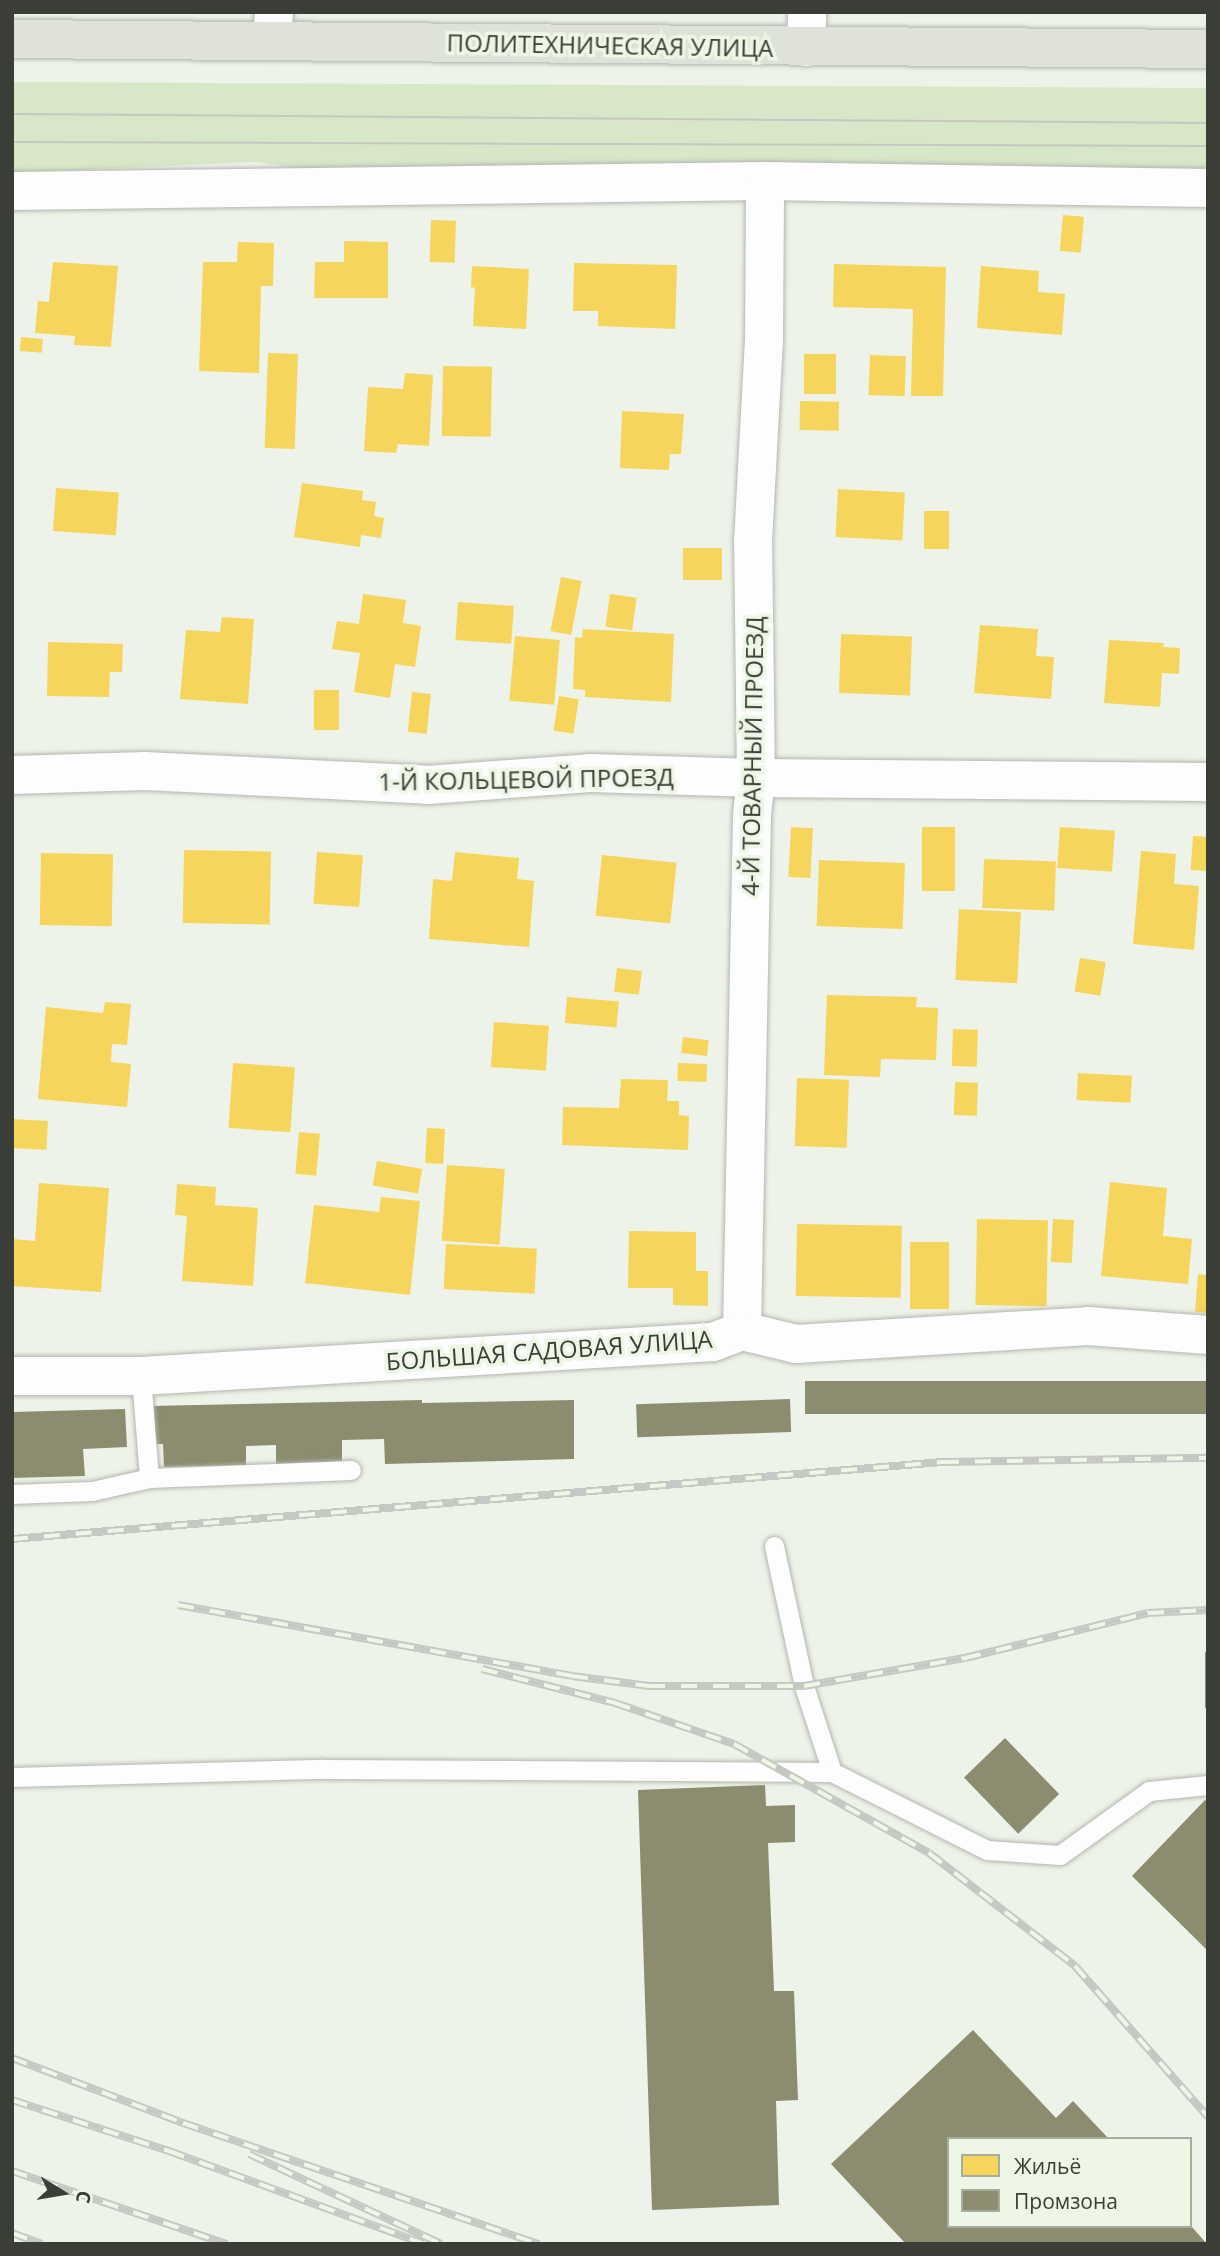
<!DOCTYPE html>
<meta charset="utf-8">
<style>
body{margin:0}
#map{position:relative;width:1220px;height:2256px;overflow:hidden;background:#eef3e9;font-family:"Open Sans",sans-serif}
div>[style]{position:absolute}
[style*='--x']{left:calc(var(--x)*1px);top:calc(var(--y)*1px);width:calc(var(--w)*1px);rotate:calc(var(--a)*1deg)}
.green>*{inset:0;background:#d7e7c8}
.homes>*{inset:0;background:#f6d55c;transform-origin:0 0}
.industry>*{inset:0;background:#8c8c6e;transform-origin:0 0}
.roads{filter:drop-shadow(0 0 2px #b3b6af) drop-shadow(0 0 2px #b3b6af)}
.service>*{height:19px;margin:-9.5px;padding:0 9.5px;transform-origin:9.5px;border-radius:9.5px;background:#fcfdfc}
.minor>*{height:38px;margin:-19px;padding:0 19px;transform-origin:19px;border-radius:19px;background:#fcfdfc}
.primary>*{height:38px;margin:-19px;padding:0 19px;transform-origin:19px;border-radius:19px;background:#dee2d8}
.tram>*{height:2px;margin:-1px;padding:0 1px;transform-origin:1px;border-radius:1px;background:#c6c8c4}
.rail>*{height:8px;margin-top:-4px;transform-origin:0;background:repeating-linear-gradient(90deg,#eef7e5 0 16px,#c6c8c4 0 32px);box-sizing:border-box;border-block:2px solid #c6c8c4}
span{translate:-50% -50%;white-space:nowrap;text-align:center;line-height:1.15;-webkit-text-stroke:7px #eef7e5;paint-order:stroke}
.street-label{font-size:24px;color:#3a3e37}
.frame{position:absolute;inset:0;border:14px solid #3a3e37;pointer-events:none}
.legend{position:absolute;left:947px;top:2137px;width:245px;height:91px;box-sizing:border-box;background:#eef7e5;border:2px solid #a6ad9f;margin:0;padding:9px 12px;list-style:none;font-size:21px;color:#3a3e37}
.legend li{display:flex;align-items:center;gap:14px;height:35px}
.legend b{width:35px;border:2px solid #a6ad9f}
.north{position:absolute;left:28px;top:2158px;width:70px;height:70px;-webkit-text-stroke:5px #eef7e5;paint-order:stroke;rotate:101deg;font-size:19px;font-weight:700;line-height:28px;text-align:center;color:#3a3e37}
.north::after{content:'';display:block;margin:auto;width:24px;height:32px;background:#3a3e37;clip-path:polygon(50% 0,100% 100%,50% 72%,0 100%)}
</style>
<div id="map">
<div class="green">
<div style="clip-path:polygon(12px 82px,1208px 88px,1208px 178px,337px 174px,255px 162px,12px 173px)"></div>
</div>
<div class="homes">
<div style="left:1063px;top:215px;width:21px;height:36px;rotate:5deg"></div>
<div style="left:431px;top:220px;width:25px;height:42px;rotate:2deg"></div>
<div style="clip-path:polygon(344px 241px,388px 242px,388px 298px,314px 298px,315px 262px,344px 262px)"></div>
<div style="clip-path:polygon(238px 242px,274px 243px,273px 286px,261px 286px,259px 373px,199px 371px,203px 262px,237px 262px)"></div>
<div style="clip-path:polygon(53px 262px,118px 266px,111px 347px,74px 345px,75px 336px,35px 333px,38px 301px,49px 302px)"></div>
<div style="clip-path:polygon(574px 263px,677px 265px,675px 329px,598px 326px,598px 311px,573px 311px)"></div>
<div style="clip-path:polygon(834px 264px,946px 267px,943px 396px,911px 396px,913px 309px,833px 307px)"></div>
<div style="clip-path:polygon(472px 266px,529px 269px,526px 329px,473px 326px,475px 288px,471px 287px)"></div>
<div style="clip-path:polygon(981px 266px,1039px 271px,1038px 292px,1065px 294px,1062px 335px,977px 328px)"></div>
<div style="left:21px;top:337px;width:22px;height:14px;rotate:5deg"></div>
<div style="left:268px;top:353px;width:30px;height:95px;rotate:2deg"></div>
<div style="left:804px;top:354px;width:32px;height:40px"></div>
<div style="left:870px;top:355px;width:36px;height:40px;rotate:2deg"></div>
<div style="left:443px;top:366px;width:49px;height:70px;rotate:1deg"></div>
<div style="clip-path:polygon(405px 373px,433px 375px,429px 446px,398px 444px,396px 453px,364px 451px,368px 387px,403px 389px)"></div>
<div style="left:800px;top:401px;width:39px;height:29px;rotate:1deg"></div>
<div style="clip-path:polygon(622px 411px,684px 414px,681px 454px,670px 454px,669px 470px,620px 468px)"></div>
<div style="clip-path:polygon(302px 483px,363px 491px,362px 500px,376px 502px,374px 516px,384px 518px,381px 538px,361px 535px,360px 547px,294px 537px)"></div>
<div style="left:56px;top:488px;width:63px;height:43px;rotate:4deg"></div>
<div style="left:838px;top:489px;width:67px;height:48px;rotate:3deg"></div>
<div style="left:924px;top:511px;width:25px;height:38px"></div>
<div style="left:683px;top:548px;width:39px;height:32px"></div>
<div style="left:561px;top:577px;width:21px;height:55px;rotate:11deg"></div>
<div style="clip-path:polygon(363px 594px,406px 600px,403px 623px,421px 626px,415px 667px,395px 664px,390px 698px,354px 692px,360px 653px,332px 649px,337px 621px,359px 624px)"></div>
<div style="left:610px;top:594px;width:27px;height:33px;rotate:8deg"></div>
<div style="left:458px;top:602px;width:56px;height:38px;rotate:4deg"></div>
<div style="clip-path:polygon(222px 617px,254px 619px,248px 704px,180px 699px,186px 630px,220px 632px)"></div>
<div style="clip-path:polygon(980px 625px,1038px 629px,1036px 656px,1054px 657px,1051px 699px,974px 693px)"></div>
<div style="clip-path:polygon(583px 629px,674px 634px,671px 702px,585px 697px,585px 690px,573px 689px,575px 637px,582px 638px)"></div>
<div style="left:841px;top:634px;width:71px;height:59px;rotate:2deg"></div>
<div style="left:515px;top:636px;width:45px;height:65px;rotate:5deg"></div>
<div style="clip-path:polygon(1109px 640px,1164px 643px,1163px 647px,1180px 648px,1179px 674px,1162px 673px,1160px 707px,1104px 703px)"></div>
<div style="clip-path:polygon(48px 642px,123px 644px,122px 672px,110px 672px,109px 697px,47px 696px)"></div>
<div style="left:314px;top:690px;width:25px;height:40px"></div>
<div style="left:412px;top:692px;width:19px;height:40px;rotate:6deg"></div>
<div style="left:559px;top:696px;width:20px;height:35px;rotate:9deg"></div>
<div style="left:791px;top:827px;width:22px;height:50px;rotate:3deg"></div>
<div style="left:922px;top:827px;width:33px;height:64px"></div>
<div style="left:1060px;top:827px;width:55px;height:41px;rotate:4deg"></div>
<div style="left:1193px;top:836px;width:15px;height:34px;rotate:4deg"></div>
<div style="left:184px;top:850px;width:87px;height:73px;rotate:1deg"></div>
<div style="clip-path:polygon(1141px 851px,1176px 854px,1174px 884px,1199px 886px,1194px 950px,1133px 944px)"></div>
<div style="left:317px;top:852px;width:46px;height:52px;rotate:4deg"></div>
<div style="clip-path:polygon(455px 852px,519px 858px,517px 879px,534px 881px,529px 947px,429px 939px,433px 879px,452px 881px)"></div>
<div style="left:41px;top:853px;width:72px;height:72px;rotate:1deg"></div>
<div style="left:602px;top:855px;width:75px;height:61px;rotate:6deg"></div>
<div style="left:984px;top:859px;width:72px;height:49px;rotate:2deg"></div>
<div style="left:819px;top:860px;width:86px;height:66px;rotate:2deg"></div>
<div style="left:959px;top:909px;width:62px;height:71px;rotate:3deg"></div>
<div style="left:1080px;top:958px;width:26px;height:34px;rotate:9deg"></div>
<div style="left:617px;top:968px;width:25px;height:24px;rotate:7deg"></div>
<div style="clip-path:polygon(827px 995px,917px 997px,916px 1007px,938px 1008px,936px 1060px,881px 1059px,880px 1077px,824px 1075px)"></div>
<div style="left:567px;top:997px;width:52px;height:26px;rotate:5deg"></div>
<div style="clip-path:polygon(105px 1002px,131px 1004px,127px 1045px,112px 1044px,111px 1062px,131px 1064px,127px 1107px,38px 1099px,46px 1007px,103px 1013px)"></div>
<div style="left:494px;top:1022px;width:55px;height:45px;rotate:4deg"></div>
<div style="left:953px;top:1029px;width:25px;height:37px;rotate:2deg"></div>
<div style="left:683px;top:1037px;width:26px;height:16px;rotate:7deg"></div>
<div style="left:233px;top:1063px;width:62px;height:65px;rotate:4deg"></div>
<div style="left:678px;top:1063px;width:29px;height:18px;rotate:2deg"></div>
<div style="left:1078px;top:1073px;width:54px;height:27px;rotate:3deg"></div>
<div style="left:797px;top:1078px;width:52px;height:68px;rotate:2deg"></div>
<div style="clip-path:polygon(621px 1079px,668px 1080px,667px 1101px,679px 1101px,679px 1115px,689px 1116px,688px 1150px,562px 1145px,563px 1107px,619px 1108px)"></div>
<div style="left:955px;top:1082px;width:23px;height:33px;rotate:2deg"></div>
<div style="left:12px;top:1119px;width:36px;height:29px;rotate:3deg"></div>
<div style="left:427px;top:1128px;width:18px;height:35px;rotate:3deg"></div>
<div style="left:299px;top:1132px;width:21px;height:42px;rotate:5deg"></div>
<div style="left:377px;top:1161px;width:46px;height:25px;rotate:10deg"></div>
<div style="left:447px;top:1165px;width:58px;height:76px;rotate:4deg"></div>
<div style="clip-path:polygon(1110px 1182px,1167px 1188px,1163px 1236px,1192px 1239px,1188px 1284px,1101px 1276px)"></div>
<div style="clip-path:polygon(39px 1183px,109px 1188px,101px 1292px,12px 1286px,12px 1239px,35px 1241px)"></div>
<div style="clip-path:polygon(177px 1184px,216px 1187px,215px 1205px,258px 1208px,253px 1286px,182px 1281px,187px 1216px,175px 1215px)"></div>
<div style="clip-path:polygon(381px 1197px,420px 1201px,410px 1295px,305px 1283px,314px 1205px,379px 1212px)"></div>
<div style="left:977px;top:1219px;width:71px;height:86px;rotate:1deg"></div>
<div style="left:1053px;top:1219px;width:21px;height:43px;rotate:3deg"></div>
<div style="left:797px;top:1224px;width:105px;height:72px;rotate:1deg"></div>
<div style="clip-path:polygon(629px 1231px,696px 1232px,696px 1271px,708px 1271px,708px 1306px,673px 1305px,673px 1288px,628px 1288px)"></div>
<div style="left:910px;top:1242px;width:39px;height:67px"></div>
<div style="left:446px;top:1244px;width:91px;height:45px;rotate:3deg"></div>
<div style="clip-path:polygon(1198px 1274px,1208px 1275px,1208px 1313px,1195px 1312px)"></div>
</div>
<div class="industry">
<div style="left:1208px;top:1381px;width:33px;height:403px;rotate:90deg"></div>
<div style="left:790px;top:1399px;width:33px;height:154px;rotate:88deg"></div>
<div style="clip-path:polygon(422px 1400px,422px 1403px,574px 1400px,574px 1459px,385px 1464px,384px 1439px,342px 1440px,342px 1463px,276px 1465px,276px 1445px,246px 1446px,246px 1465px,164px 1467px,163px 1444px,153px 1444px,151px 1406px)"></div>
<div style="clip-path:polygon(125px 1409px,127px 1447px,83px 1449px,85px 1476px,12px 1478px,12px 1412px)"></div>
<div style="left:1205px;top:1652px;width:3px;height:56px"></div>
<div style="left:1005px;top:1738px;width:78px;height:57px;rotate:46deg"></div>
<div style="clip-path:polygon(765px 1785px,766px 1806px,795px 1805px,795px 1842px,768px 1843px,774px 1991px,794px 1991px,798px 2100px,776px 2101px,779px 2205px,652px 2210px,638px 1790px)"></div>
<div style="clip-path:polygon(1205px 1800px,1208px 1803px,1208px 1951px,1132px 1876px)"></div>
<div style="clip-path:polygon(973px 2030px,1056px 2118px,1073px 2101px,1109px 2139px,949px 2139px,949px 2226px,1191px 2226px,1207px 2244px,906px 2244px,831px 2164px)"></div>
</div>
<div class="roads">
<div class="service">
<div style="--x:141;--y:1376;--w:102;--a:85.5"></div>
<div style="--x:12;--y:1494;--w:80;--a:-2.1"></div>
<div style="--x:92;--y:1491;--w:58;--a:-12.8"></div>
<div style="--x:149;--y:1478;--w:202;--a:-2.3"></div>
<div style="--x:774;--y:1546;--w:143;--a:77.9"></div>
<div style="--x:804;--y:1686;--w:90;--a:72"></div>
<div style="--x:12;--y:1777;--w:312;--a:-1.5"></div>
<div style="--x:324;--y:1769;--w:508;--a:0.34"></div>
<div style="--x:832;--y:1772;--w:174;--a:26.7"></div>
<div style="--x:987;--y:1850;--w:73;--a:3.9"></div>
<div style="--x:1060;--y:1855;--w:110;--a:-35.7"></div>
<div style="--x:1149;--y:1791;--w:59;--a:-5.8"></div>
</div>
<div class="minor">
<div style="--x:272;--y:41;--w:29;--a:-86"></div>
<div style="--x:806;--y:47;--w:35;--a:-88"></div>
<div style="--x:12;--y:191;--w:753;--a:-0.76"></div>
<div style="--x:765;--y:181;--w:443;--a:0.9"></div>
<div style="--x:12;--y:775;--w:133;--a:-1.7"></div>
<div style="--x:145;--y:771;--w:283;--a:2.8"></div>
<div style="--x:428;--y:785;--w:162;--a:-4.2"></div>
<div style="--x:590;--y:773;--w:166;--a:1.7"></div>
<div style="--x:756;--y:778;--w:452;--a:0.5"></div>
<div style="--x:742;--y:1331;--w:516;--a:-88.89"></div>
<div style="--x:752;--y:815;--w:37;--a:-84"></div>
<div style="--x:756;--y:778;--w:236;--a:-90.7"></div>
<div style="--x:753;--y:542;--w:202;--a:-86.9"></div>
<div style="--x:764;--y:340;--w:159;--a:-89.6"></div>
<div style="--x:12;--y:1376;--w:129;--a:0"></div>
<div style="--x:141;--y:1376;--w:573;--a:-3.4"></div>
<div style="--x:713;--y:1342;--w:31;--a:-21"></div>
<div style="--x:742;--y:1331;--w:56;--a:13.5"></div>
<div style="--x:796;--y:1344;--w:293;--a:-3.5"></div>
<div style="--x:1088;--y:1326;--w:120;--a:4.3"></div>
</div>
<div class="primary">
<div style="--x:12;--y:39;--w:1196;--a:0.48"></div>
</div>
</div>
<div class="tram">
<div style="--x:12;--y:114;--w:1196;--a:0.43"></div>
<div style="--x:12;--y:142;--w:1196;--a:0.19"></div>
</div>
<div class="rail">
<div style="--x:12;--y:1539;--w:934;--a:-4.73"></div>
<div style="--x:943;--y:1462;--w:265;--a:-0.9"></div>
<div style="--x:178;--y:1605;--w:400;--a:10.2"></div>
<div style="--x:572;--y:1676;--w:78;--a:7.4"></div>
<div style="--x:649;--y:1686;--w:155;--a:0"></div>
<div style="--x:804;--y:1686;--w:163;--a:-9.9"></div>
<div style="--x:965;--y:1658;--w:188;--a:-13.8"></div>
<div style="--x:1148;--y:1613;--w:60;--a:-2.9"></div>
<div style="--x:482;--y:1669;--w:137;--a:14.3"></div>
<div style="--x:615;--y:1703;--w:126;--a:19"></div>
<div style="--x:734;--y:1744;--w:223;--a:29.2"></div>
<div style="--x:929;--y:1853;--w:185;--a:37.7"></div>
<div style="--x:1075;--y:1966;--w:201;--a:48.6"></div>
<div style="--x:12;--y:2058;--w:183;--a:20.8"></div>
<div style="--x:183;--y:2123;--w:376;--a:18.8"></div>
<div style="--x:12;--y:2100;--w:165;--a:18"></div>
<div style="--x:169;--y:2151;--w:271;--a:20"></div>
<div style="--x:249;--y:2154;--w:212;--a:25.1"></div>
<div style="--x:12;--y:2171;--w:227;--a:18.8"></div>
<div style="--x:12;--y:2233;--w:32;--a:20"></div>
</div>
<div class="street-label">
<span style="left:610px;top:45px;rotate:1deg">ПОЛИТЕХНИЧЕСКАЯ УЛИЦА</span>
<span style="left:752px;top:756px;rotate:-89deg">4-Й ТОВАРНЫЙ ПРОЕЗД</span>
<span style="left:526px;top:779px;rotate:-1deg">1-Й КОЛЬЦЕВОЙ ПРОЕЗД</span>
<span style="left:549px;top:1350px;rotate:-4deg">БОЛЬШАЯ САДОВАЯ УЛИЦА</span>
</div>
<div class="frame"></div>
<ul class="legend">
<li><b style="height:19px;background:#f6d55c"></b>Жильё</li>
<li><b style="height:19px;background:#8c8c6e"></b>Промзона</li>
</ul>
<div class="north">С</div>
</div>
